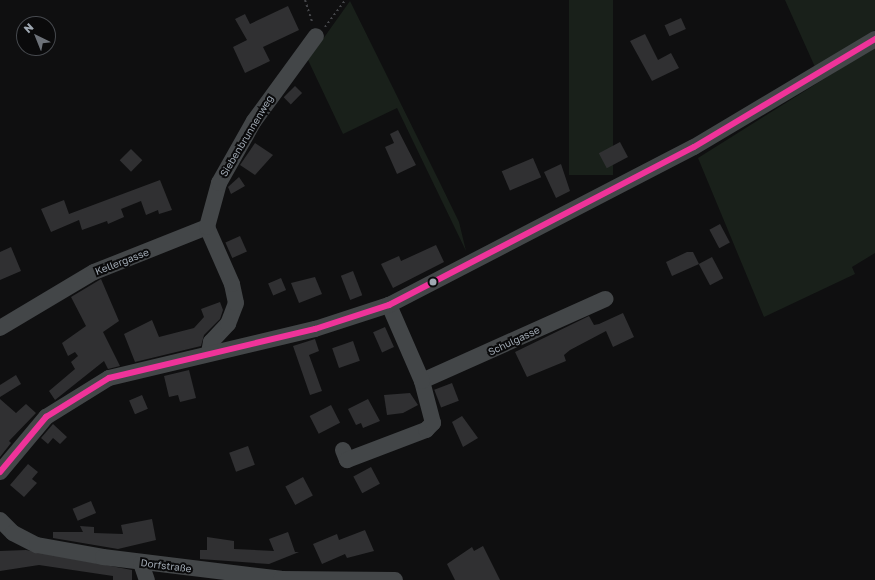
<!DOCTYPE html>
<meta charset="utf-8">
<style>
body{margin:0}
#map{position:relative;width:875px;height:580px;overflow:hidden;background:#0f0f10;font-family:"Golos Text",sans-serif}
div>[style]{position:absolute}
[style*='--x']{left:calc(var(--x)*1px);top:calc(var(--y)*1px);width:calc(var(--w)*1px);rotate:calc(var(--a)*1deg)}
.green>*{inset:0;background:#19201a;transform-origin:0 0}
.building>*{inset:0;background:#303032;transform-origin:0 0}
.path>*{height:2px;margin-top:-1px;transform-origin:0;background:repeating-linear-gradient(90deg,#45464a 0 2px,transparent 0 5px)}
.minor>*{height:16px;margin:-8px;padding:0 8px;transform-origin:8px;border-radius:8px;background:#434648}
.bus-1>*{height:6px;margin:-3px;padding:0 3px;transform-origin:3px;border-radius:3px;background:#ef339a}
.dots>*{width:11px;height:11px;translate:-50% -50%;box-sizing:border-box;border:2px solid #0a0a0b;border-radius:50%}
span{translate:-50% -50%;white-space:nowrap;text-align:center;line-height:1.15;-webkit-text-stroke:4px #0a0a0b;paint-order:stroke}
.street-label{font-size:10px;color:#9fa8b2}
.north{position:absolute;left:16px;top:16px;width:40px;height:40px;box-sizing:border-box;background:#0a0a0b;border:1px solid #46494e;border-radius:50%;rotate:317deg;font-size:11px;font-weight:700;line-height:16px;text-align:center;color:#9fa8b2}
.north::after{content:'';display:block;margin:auto;width:14px;height:18px;background:#6d7279;clip-path:polygon(50% 0,100% 100%,50% 72%,0 100%)}
</style>
<div id="map">
<div class="green">
<div style="left:569px;top:0;width:44px;height:175px"></div>
<div style="clip-path:polygon(785px 0,875px 0,875px 30px,815px 67px)"></div>
<div style="clip-path:polygon(350px 1px,440px 183px,459px 222px,466px 251px,397px 108px,343px 134px,308px 60px)"></div>
<div style="clip-path:polygon(875px 47px,875px 253px,852px 267px,855px 274px,764px 317px,698px 158px)"></div>
</div>
<div class="building">
<div style="clip-path:polygon(288px 6px,299px 30px,263px 47px,270px 61px,245px 73px,233px 47px,247px 40px,235px 19px,245px 14px,250px 24px)"></div>
<div style="left:681px;top:18px;width:12px;height:18px;rotate:66deg"></div>
<div style="clip-path:polygon(645px 34px,658px 60px,671px 53px,679px 68px,652px 81px,630px 41px)"></div>
<div style="left:295px;top:86px;width:10px;height:16px;rotate:45deg"></div>
<div style="clip-path:polygon(398px 130px,416px 165px,397px 174px,385px 147px,394px 143px,390px 134px)"></div>
<div style="left:620px;top:142px;width:17px;height:24px;rotate:62deg"></div>
<div style="clip-path:polygon(255px 143px,273px 155px,255px 175px,240px 165px)"></div>
<div style="left:131px;top:149px;width:16px;height:16px;rotate:45deg"></div>
<div style="left:533px;top:158px;width:21px;height:34px;rotate:67deg"></div>
<div style="clip-path:polygon(561px 164px,570px 191px,556px 198px,544px 172px)"></div>
<div style="clip-path:polygon(239px 177px,245px 186px,231px 194px,228px 187px)"></div>
<div style="clip-path:polygon(160px 180px,172px 210px,159px 214px,158px 210px,146px 215px,141px 201px,121px 209px,124px 217px,108px 224px,107px 221px,82px 230px,79px 220px,51px 232px,41px 209px,64px 200px,69px 214px)"></div>
<div style="left:720px;top:224px;width:21px;height:12px;rotate:62deg"></div>
<div style="left:240px;top:236px;width:17px;height:16px;rotate:66deg"></div>
<div style="clip-path:polygon(436px 245px,444px 262px,393px 288px,381px 264px,399px 256px,401px 261px)"></div>
<div style="clip-path:polygon(11px 247px,21px 271px,0 280px,0 252px)"></div>
<div style="clip-path:polygon(687px 252px,693px 252px,699px 264px,672px 276px,666px 262px)"></div>
<div style="left:712px;top:257px;width:24px;height:15px;rotate:62deg"></div>
<div style="left:353px;top:271px;width:26px;height:13px;rotate:69deg"></div>
<div style="clip-path:polygon(315px 277px,322px 294px,299px 303px,291px 283px)"></div>
<div style="left:281px;top:278px;width:13px;height:14px;rotate:67deg"></div>
<div style="clip-path:polygon(101px 279px,119px 321px,103px 332px,120px 366px,108px 369px,104px 361px,55px 400px,49px 391px,75px 369px,71px 362px,78px 356px,75px 352px,68px 356px,62px 343px,86px 326px,71px 297px)"></div>
<div style="clip-path:polygon(220px 302px,223px 310px,220px 319px,204px 335px,201px 346px,135px 362px,124px 334px,152px 320px,159px 337px,194px 328px,204px 317px,201px 309px)"></div>
<div style="clip-path:polygon(623px 313px,634px 337px,613px 347px,606px 331px,570px 350px,564px 355px,566px 361px,527px 377px,515px 352px,589px 316px,594px 325px,599px 324px)"></div>
<div style="left:385px;top:327px;width:22px;height:13px;rotate:66deg"></div>
<div style="clip-path:polygon(315px 339px,319px 351px,309px 355px,322px 391px,310px 395px,293px 346px)"></div>
<div style="left:353px;top:341px;width:21px;height:22px;rotate:71deg"></div>
<div style="clip-path:polygon(189px 370px,196px 398px,180px 402px,178px 395px,169px 397px,164px 376px)"></div>
<div style="clip-path:polygon(16px 375px,21px 384px,0 397px,0 385px)"></div>
<div style="left:452px;top:383px;width:19px;height:19px;rotate:69deg"></div>
<div style="clip-path:polygon(410px 393px,418px 405px,403px 413px,387px 415px,384px 395px)"></div>
<div style="left:142px;top:395px;width:15px;height:14px;rotate:67deg"></div>
<div style="clip-path:polygon(0 399px,16px 413px,26px 404px,36px 413px,9px 441px,11px 443px,0 457px)"></div>
<div style="clip-path:polygon(368px 399px,380px 421px,363px 428px,361px 423px,356px 425px,348px 409px)"></div>
<div style="left:331px;top:405px;width:20px;height:24px;rotate:63deg"></div>
<div style="clip-path:polygon(462px 416px,478px 438px,463px 447px,452px 422px)"></div>
<div style="clip-path:polygon(53px 424px,67px 437px,60px 444px,53px 438px,48px 444px,41px 438px)"></div>
<div style="left:248px;top:446px;width:20px;height:20px;rotate:70deg"></div>
<div style="clip-path:polygon(28px 464px,38px 472px,32px 479px,37px 483px,24px 497px,10px 485px)"></div>
<div style="left:371px;top:467px;width:19px;height:20px;rotate:62deg"></div>
<div style="left:303px;top:477px;width:21px;height:20px;rotate:62deg"></div>
<div style="left:91px;top:501px;width:13px;height:20px;rotate:67deg"></div>
<div style="clip-path:polygon(152px 519px,156px 540px,118px 549px,53px 538px,53px 532px,83px 532px,80px 526px,94px 527px,94px 533px,123px 534px,121px 525px)"></div>
<div style="clip-path:polygon(365px 530px,374px 551px,347px 558px,345px 554px,322px 564px,313px 544px,337px 534px,339px 540px)"></div>
<div style="clip-path:polygon(288px 532px,295px 552px,299px 552px,269px 564px,200px 559px,200px 550px,207px 550px,207px 537px,234px 541px,234px 549px,274px 551px,269px 539px)"></div>
<div style="clip-path:polygon(483px 546px,500px 580px,455px 580px,447px 564px,472px 547px,474px 551px)"></div>
<div style="clip-path:polygon(26px 550px,132px 570px,132px 580px,113px 580px,113px 576px,39px 565px,0 571px,0 551px)"></div>
</div>
<div class="path">
<div style="--x:305;--y:0;--w:25;--a:72"></div>
<div style="--x:325;--y:27;--w:34;--a:-53"></div>
</div>
<div class="minor">
<div style="--x:0;--y:328;--w:109;--a:-30.8"></div>
<div style="--x:94;--y:272;--w:122;--a:-21.7"></div>
<div style="--x:209;--y:353;--w:11;--a:-80"></div>
<div style="--x:211;--y:342;--w:25;--a:-47"></div>
<div style="--x:228;--y:324;--w:22;--a:-69"></div>
<div style="--x:236;--y:303;--w:19;--a:-102"></div>
<div style="--x:232;--y:284;--w:62;--a:-113.7"></div>
<div style="--x:207;--y:227;--w:46;--a:-74.7"></div>
<div style="--x:219;--y:183;--w:71;--a:-60.6"></div>
<div style="--x:254;--y:121;--w:105;--a:-53.9"></div>
<div style="--x:422;--y:381;--w:201;--a:-24.1"></div>
<div style="--x:343;--y:450;--w:11;--a:68"></div>
<div style="--x:347;--y:460;--w:85;--a:-20.8"></div>
<div style="--x:426;--y:430;--w:10;--a:-45"></div>
<div style="--x:433;--y:423;--w:43;--a:-104.7"></div>
<div style="--x:422;--y:381;--w:83;--a:-113.5"></div>
<div style="--x:0;--y:472;--w:72;--a:-50.1"></div>
<div style="--x:46;--y:417;--w:74;--a:-31.8"></div>
<div style="--x:109;--y:378;--w:212;--a:-13.4"></div>
<div style="--x:315;--y:329;--w:78;--a:-18"></div>
<div style="--x:389;--y:305;--w:343;--a:-27.4"></div>
<div style="--x:694;--y:147;--w:211;--a:-30.8"></div>
<div style="--x:0;--y:520;--w:18;--a:45"></div>
<div style="--x:13;--y:533;--w:27;--a:27"></div>
<div style="--x:37;--y:545;--w:67;--a:10.3"></div>
<div style="--x:103;--y:557;--w:179;--a:7"></div>
<div style="--x:281;--y:579;--w:114;--a:0.5"></div>
<div style="--x:141;--y:563;--w:18;--a:71"></div>
</div>
<div class="bus-1">
<div style="--x:0;--y:472;--w:72;--a:-50.1"></div>
<div style="--x:46;--y:417;--w:74;--a:-31.8"></div>
<div style="--x:109;--y:378;--w:212;--a:-13.4"></div>
<div style="--x:315;--y:329;--w:78;--a:-18"></div>
<div style="--x:389;--y:305;--w:343;--a:-27.4"></div>
<div style="--x:694;--y:147;--w:211;--a:-30.8"></div>
</div>
<div class="dots">
<div style="left:433px;top:282px;background:#9fa8b2"></div>
</div>
<div class="street-label">
<span style="left:247px;top:136px;rotate:-59deg">Siebenbrunnenweg</span>
<span style="left:122px;top:262px;rotate:-21deg">Kellergasse</span>
<span style="left:514px;top:341px;rotate:-25deg">Schulgasse</span>
<span style="left:166px;top:566px;rotate:7deg">Dorfstraße</span>
</div>
<div class="north">N</div>
</div>
